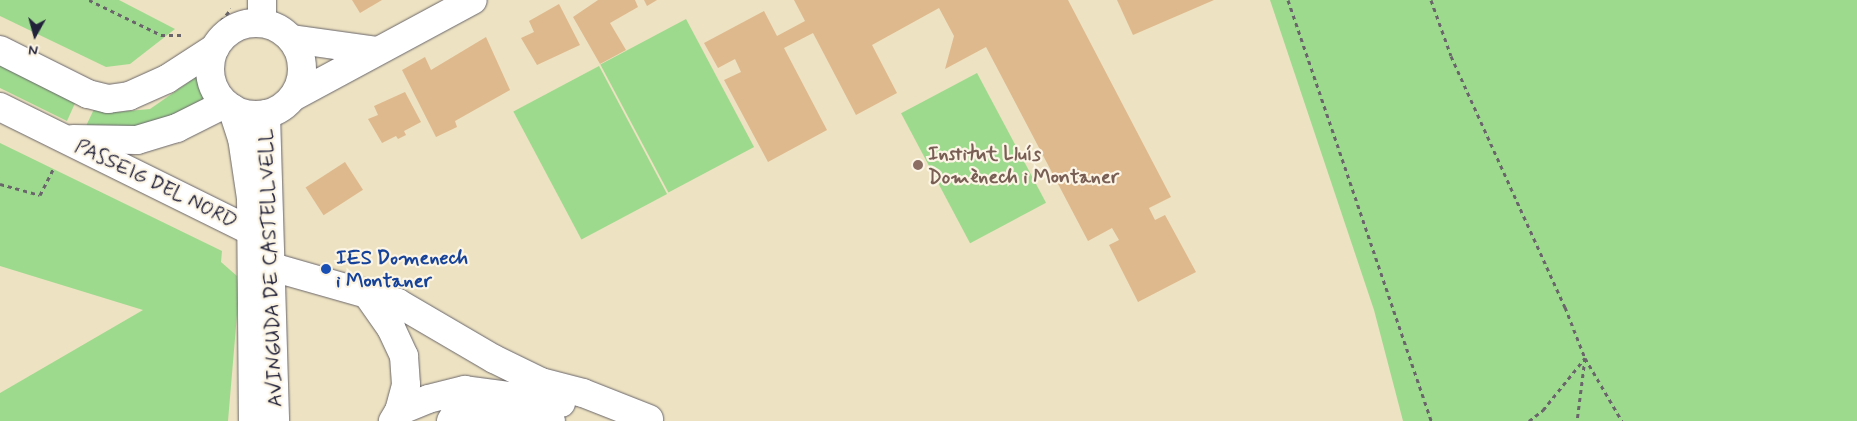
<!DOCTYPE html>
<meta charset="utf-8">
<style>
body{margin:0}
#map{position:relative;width:1857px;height:421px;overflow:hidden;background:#ede2c1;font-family:Mynerve,sans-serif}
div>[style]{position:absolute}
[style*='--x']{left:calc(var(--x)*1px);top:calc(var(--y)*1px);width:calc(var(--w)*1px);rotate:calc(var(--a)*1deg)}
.green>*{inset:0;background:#9eda8e;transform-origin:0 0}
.building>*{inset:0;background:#dfb98e;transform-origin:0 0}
.path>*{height:3px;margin-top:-1.5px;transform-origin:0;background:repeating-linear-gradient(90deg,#69656a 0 4px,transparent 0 8px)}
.roads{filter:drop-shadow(0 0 1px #69656a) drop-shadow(0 0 1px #69656a)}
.minor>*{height:28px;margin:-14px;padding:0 14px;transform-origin:14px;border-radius:14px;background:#fff}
.minor>.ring{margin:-14px;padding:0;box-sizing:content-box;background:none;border:28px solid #fff;border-radius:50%}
.dots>*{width:14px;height:14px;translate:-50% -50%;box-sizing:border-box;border:2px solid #fcf5e5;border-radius:50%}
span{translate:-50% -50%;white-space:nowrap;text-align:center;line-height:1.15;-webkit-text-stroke:4.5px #fcf5e5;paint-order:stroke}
.education-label{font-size:20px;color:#785e54;font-weight:700}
.left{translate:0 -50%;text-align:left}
.street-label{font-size:20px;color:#22223b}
.transit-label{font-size:20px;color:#164399;font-weight:700}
.north{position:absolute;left:10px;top:10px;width:50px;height:50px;-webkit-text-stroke:4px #fcf5e5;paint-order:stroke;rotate:187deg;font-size:14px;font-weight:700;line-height:20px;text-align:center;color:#22223b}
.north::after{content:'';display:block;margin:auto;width:18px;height:22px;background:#22223b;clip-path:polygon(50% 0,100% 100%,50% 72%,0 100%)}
</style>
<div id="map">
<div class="green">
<div style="clip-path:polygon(0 0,119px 0,175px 29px,130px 64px,106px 67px,0 16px)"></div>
<div style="clip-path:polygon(1270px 0,1857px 0,1857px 421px,1403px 421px,1374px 310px)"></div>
<div style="left:686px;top:19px;width:145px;height:97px;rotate:62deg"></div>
<div style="clip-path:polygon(0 64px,76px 101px,67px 121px,0 88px)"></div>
<div style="left:599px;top:66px;width:145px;height:97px;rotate:62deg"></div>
<div style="left:977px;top:73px;width:147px;height:86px;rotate:62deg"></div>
<div style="clip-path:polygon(196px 77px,206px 105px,153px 127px,86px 126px,95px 107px,118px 112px,150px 109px)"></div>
<div style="clip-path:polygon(0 143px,222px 251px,221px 262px,237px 276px,239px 291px,228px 421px,0 421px,0 393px,143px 310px,0 266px)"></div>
</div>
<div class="building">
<div style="clip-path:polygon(352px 0,382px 0,360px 13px)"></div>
<div style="clip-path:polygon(598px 0,635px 0,638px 7px,610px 23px,626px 50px,600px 64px,573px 17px)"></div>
<div style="clip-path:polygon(644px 0,657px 0,647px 6px)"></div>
<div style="clip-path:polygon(794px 0,1068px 0,1171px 197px,1149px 208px,1155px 220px,1165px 215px,1196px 272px,1138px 302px,1109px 245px,1119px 240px,1112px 228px,1088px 241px,986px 47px,945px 69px,954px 36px,939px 8px,872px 45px,897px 93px,856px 115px,813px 33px,784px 48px,827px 130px,768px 162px,724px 80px,741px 72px,735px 59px,718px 68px,704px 43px,764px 11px,777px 36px,805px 21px)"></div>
<div style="clip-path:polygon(1117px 0,1214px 0,1133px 35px)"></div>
<div style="clip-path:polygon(559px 4px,580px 45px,537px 65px,521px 38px,534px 32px,529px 21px)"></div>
<div style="clip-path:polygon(486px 37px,510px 90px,455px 121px,457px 127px,436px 137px,402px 70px,425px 57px,431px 70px)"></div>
<div style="clip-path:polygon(405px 92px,421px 122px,404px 131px,406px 135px,398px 139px,396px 136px,382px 143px,368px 119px,378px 115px,374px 106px)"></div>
<div style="left:345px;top:162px;width:33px;height:47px;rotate:57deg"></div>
</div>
<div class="path">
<div style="--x:89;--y:0;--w:80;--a:25.9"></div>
<div style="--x:161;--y:35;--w:20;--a:0"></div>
<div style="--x:1288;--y:0;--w:445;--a:71.2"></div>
<div style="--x:1431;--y:0;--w:59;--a:70.3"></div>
<div style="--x:1451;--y:56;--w:276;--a:65.6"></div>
<div style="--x:1565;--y:307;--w:55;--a:68.6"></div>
<div style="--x:1585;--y:358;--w:64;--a:97.2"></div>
<div style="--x:221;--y:21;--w:16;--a:-50"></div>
<div style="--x:0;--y:184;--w:41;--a:15.4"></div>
<div style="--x:40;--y:195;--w:30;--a:-63"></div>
<div style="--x:1529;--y:421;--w:18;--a:-38"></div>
<div style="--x:1543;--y:410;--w:67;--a:-51.1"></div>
<div style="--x:1585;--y:358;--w:73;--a:59.6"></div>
</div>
<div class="roads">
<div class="minor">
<div style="--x:262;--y:23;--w:23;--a:-90"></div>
<div class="ring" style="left:210px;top:23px;width:64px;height:64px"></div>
<div style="--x:292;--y:39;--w:85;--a:8.1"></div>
<div style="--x:0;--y:50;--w:98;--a:26.6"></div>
<div style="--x:88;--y:94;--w:21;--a:14"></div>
<div style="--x:108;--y:99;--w:21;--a:-8"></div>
<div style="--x:129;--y:96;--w:42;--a:-24.1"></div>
<div style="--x:167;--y:79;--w:57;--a:-32.9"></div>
<div style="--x:293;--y:97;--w:204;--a:-28.3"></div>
<div style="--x:0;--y:107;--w:280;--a:26.3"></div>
<div style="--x:232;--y:108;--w:32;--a:72"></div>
<div style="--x:242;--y:138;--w:61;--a:81.5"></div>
<div style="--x:251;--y:198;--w:223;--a:89.5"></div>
<div style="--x:266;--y:114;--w:307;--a:88.3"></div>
<div style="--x:73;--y:139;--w:64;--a:0.9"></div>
<div style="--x:137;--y:140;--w:42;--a:-16.7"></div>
<div style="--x:177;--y:128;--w:54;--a:-26.6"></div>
<div style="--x:272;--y:267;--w:99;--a:15.9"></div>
<div style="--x:367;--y:294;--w:42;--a:54.8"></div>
<div style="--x:391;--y:328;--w:31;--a:65"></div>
<div style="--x:404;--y:356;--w:29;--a:86"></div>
<div style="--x:406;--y:385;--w:27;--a:105"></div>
<div style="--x:399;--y:411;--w:12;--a:121"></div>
<div style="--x:367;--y:294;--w:32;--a:16"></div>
<div style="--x:398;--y:303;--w:111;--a:30.3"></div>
<div style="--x:494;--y:359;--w:52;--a:26.1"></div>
<div style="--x:541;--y:382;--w:43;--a:14.7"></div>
<div style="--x:583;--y:393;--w:71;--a:21.5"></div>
<div style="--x:399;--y:411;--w:31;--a:-22"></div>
<div style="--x:428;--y:399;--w:38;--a:-14"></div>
<div style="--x:465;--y:390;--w:97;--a:7.7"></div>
<div style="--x:451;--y:421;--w:12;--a:-59"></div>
<div style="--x:457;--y:411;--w:58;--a:1"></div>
<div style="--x:515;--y:412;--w:37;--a:14"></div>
</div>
</div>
<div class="dots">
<div style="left:918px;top:165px;background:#8d6e63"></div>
<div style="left:326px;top:269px;background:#1a4fb4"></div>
</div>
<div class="education-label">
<span class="left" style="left:928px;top:166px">Institut Lluís<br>Domènech i Montaner</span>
</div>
<div class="street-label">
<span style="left:156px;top:184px;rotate:26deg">PASSEIG DEL NORD</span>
<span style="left:271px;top:268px;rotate:-92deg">AVINGUDA DE CASTELLVELL</span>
</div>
<div class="transit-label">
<span class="left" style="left:336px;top:270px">IES Domenech<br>i Montaner</span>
</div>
<div class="north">N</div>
</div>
